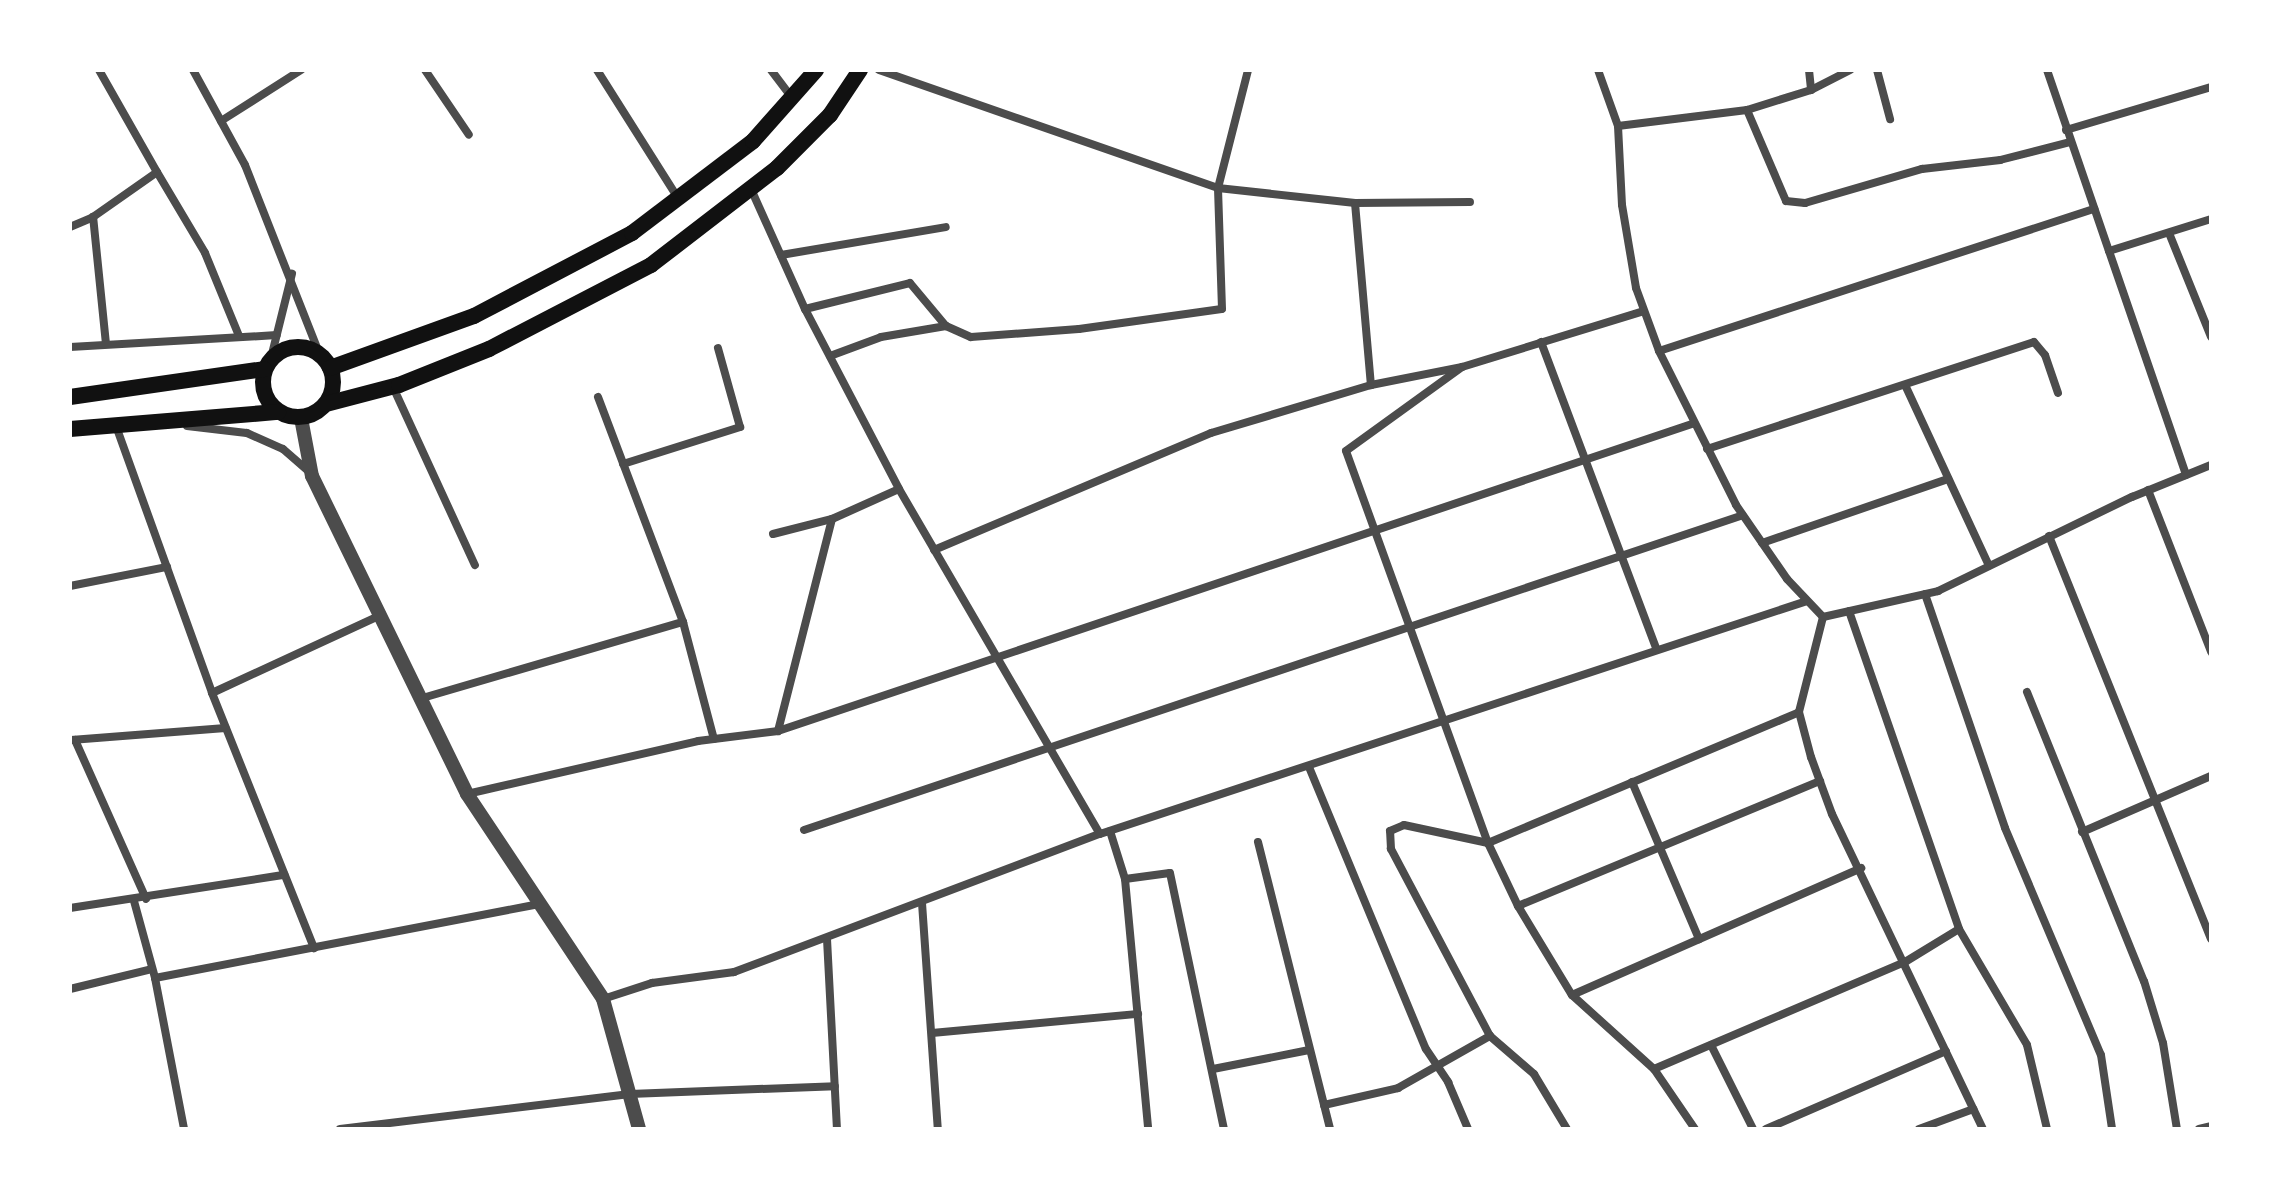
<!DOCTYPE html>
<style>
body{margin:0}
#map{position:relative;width:2281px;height:1199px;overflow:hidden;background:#fff;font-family:Karla,sans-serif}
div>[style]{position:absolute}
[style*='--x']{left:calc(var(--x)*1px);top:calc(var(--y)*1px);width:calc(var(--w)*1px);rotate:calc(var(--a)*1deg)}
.minor>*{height:8px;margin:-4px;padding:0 4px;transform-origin:4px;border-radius:4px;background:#4c4c4c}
.tertiary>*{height:14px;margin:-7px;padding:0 7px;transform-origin:7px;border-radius:7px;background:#4c4c4c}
.primary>*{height:16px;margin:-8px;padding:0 8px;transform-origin:8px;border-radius:8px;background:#111}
.primary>.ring{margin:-8px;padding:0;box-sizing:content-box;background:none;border:16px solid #111;border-radius:50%}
span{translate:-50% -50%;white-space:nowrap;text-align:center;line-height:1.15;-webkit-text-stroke:7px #fff;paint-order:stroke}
.frame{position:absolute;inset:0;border:72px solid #fff;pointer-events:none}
</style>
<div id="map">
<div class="minor">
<div style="--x:99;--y:70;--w:117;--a:60.4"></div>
<div style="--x:193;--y:70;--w:108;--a:61.3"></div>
<div style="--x:245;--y:165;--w:204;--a:68.5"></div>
<div style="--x:425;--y:70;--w:78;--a:55.9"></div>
<div style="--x:597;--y:70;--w:151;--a:57.7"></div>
<div style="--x:771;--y:70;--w:35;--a:53"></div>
<div style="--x:879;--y:70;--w:359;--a:19.2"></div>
<div style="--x:1218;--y:188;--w:138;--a:6.2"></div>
<div style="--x:1355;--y:203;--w:115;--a:-0.5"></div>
<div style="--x:1598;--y:70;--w:59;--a:70.3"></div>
<div style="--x:1618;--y:126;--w:79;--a:87.1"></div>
<div style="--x:1622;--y:205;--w:84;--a:80.4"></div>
<div style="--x:1636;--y:288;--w:67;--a:69.9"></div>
<div style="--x:1659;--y:351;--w:172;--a:63.4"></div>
<div style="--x:1736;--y:505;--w:90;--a:55.4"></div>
<div style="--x:1787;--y:579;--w:52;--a:46.5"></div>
<div style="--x:1809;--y:70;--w:20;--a:84"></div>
<div style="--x:1877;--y:70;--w:51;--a:75.1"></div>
<div style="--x:2047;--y:70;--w:191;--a:71.1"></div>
<div style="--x:2109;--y:251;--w:107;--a:-17.4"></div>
<div style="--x:1747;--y:110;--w:99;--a:66.8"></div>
<div style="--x:1786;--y:201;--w:19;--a:6"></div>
<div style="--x:1805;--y:203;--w:122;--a:-16.2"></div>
<div style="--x:1922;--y:169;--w:79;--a:-6.6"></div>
<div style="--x:2000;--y:160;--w:72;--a:-14.4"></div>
<div style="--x:221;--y:121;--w:95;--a:-32.5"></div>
<div style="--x:1618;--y:126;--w:130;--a:-7.1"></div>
<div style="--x:1747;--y:110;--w:67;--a:-17.4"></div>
<div style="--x:1811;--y:90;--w:44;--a:-27.1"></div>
<div style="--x:2066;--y:130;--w:151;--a:-16.5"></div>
<div style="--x:751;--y:189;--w:132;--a:65.8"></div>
<div style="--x:805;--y:309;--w:203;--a:62.4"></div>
<div style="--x:899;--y:489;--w:399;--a:59.8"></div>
<div style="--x:1355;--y:203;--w:183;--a:85"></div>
<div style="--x:70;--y:227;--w:25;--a:-23"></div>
<div style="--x:2169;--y:233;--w:112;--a:68"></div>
<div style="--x:2109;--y:251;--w:237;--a:71"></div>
<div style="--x:781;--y:255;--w:167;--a:-9.6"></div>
<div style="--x:805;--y:309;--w:108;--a:-13.9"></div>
<div style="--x:910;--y:283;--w:56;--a:50.1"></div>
<div style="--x:1541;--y:342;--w:329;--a:69.4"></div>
<div style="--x:106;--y:344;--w:128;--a:-95.8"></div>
<div style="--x:93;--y:217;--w:78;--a:-35.1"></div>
<div style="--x:157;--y:172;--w:94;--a:59.3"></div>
<div style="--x:205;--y:253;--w:90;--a:67.7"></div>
<div style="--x:70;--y:347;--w:207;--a:-3.3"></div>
<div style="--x:1659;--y:351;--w:458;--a:-18.1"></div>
<div style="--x:830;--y:356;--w:54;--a:-20.4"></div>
<div style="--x:881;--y:337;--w:66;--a:-9.6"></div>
<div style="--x:946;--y:326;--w:27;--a:24"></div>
<div style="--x:971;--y:337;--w:108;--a:-4.2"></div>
<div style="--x:1079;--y:329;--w:144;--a:-8"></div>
<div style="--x:1222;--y:309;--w:121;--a:-91.9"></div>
<div style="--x:1218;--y:188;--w:122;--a:-75.7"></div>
<div style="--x:271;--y:358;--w:87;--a:-76"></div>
<div style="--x:1462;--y:367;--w:143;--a:144.1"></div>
<div style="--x:1346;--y:451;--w:417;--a:70.1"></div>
<div style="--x:1488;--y:843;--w:70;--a:64.5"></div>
<div style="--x:1518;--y:906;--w:104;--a:58.8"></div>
<div style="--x:1572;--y:995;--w:110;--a:42.1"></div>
<div style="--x:1654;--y:1069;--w:73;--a:55.7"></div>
<div style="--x:393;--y:387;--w:196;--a:65.3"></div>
<div style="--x:1906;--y:387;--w:197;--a:65.1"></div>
<div style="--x:598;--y:397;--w:241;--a:69.3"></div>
<div style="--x:683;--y:622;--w:121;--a:75.2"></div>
<div style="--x:116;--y:426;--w:284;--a:70.2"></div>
<div style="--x:212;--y:693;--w:275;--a:68.2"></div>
<div style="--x:187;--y:426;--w:60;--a:6.7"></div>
<div style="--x:247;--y:433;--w:39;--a:24"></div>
<div style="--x:283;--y:449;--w:35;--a:41"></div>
<div style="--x:1707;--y:449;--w:344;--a:-18.1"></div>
<div style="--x:2034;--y:342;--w:17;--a:50"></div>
<div style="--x:2045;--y:355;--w:40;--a:71.1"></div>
<div style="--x:623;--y:464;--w:123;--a:-17.5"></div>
<div style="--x:740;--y:427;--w:82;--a:-105.6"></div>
<div style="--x:2148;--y:490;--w:174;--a:68.7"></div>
<div style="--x:832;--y:519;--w:219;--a:104.3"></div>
<div style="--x:778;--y:731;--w:964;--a:-18.57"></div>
<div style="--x:773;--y:534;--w:61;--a:-14.3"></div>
<div style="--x:832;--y:519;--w:73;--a:-24.1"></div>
<div style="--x:2049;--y:536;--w:434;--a:68.1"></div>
<div style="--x:1762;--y:543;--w:197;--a:-19"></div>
<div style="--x:934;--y:550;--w:301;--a:-22.9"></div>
<div style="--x:1211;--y:433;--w:167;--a:-16.7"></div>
<div style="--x:1371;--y:385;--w:93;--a:-11.2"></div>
<div style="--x:1462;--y:367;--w:190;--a:-17.1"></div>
<div style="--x:70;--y:586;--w:99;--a:-11.1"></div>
<div style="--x:1925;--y:594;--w:247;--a:71.1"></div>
<div style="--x:2005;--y:828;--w:246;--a:67.1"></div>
<div style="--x:2101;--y:1055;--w:75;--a:81.5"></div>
<div style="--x:1849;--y:611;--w:336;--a:70.9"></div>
<div style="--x:1959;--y:929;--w:134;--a:59.6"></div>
<div style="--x:2027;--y:1045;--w:86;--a:76.6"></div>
<div style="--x:1823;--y:617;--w:98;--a:104.2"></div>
<div style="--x:1799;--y:712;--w:47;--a:75.1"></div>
<div style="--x:1811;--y:757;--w:61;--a:69.8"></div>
<div style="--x:1832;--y:814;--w:349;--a:64.4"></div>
<div style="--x:1823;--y:617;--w:118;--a:-12.7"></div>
<div style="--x:1938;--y:591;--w:216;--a:-25.9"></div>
<div style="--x:2132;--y:497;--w:85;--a:-22.1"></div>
<div style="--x:2027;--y:692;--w:312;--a:68"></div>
<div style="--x:2144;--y:981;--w:65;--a:73"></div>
<div style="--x:2163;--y:1043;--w:87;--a:80.8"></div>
<div style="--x:212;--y:693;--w:184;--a:-24.8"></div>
<div style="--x:419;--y:699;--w:275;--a:-16.3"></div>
<div style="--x:71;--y:740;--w:155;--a:-4.4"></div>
<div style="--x:75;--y:740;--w:174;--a:65.9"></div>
<div style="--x:1309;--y:767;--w:305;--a:67.5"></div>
<div style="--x:1426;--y:1049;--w:40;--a:56"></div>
<div style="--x:1448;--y:1082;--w:51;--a:66.9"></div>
<div style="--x:1632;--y:782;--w:171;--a:66.9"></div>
<div style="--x:467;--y:794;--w:237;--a:-12.9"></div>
<div style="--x:698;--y:741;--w:81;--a:-7.1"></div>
<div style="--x:804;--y:830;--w:990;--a:-18.54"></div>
<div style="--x:1110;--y:831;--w:50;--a:72.6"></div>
<div style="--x:1125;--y:879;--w:251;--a:84.7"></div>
<div style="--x:2082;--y:832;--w:141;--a:-23.5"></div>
<div style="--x:1258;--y:842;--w:296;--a:75.9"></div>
<div style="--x:1125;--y:879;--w:45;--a:-7.6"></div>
<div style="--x:1170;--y:873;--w:262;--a:78.1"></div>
<div style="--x:134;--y:901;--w:80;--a:74.7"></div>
<div style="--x:155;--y:978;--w:154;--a:79.1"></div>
<div style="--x:922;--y:903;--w:227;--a:86"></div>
<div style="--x:1518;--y:906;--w:327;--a:-22.5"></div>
<div style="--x:70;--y:908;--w:217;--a:-8.8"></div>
<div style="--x:827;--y:939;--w:190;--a:87"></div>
<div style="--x:155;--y:978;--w:390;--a:-10.9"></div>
<div style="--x:70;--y:989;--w:84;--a:-13.7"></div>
<div style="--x:1572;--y:995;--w:316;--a:-23.7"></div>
<div style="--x:603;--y:999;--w:52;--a:-18.1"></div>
<div style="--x:652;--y:983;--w:83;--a:-7.6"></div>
<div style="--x:734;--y:972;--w:391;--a:-20.7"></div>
<div style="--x:1100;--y:834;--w:744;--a:-18.24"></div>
<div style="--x:932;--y:1033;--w:207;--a:-5.3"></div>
<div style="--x:1711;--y:1045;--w:94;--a:63.4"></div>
<div style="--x:1213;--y:1069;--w:98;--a:-11.2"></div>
<div style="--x:1654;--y:1069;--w:273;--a:-23.1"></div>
<div style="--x:1905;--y:962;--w:63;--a:-31.4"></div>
<div style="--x:1324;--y:1105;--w:76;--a:-12.9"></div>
<div style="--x:1398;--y:1088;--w:106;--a:-29.5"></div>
<div style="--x:340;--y:1129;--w:292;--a:-6.9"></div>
<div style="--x:630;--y:1094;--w:205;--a:-2.2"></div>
<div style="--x:1567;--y:1129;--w:64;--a:-121"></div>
<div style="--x:1534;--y:1074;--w:58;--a:-139.2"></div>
<div style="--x:1490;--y:1036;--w:212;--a:-117.9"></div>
<div style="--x:1391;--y:849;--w:18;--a:-93"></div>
<div style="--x:1390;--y:831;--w:15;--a:-23"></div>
<div style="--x:1404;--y:825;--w:86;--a:12.1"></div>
<div style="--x:1488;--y:843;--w:337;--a:-22.8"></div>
<div style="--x:1766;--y:1129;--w:196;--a:-23.4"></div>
<div style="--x:1919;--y:1129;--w:58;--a:-20.3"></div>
<div style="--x:2199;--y:1129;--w:12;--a:-14"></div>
</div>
<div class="tertiary">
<div style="--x:301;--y:418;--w:59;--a:79.3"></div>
<div style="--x:312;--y:476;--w:354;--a:64"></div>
<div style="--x:467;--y:794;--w:246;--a:56.4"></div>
<div style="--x:603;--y:999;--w:135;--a:74.5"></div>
</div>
<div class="primary">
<div class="ring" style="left:263px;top:347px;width:54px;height:54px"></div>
<div style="--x:330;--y:368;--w:153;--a:-19.9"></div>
<div style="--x:474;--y:316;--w:178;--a:-27.7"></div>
<div style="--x:632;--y:233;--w:152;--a:-37.2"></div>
<div style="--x:753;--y:141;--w:95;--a:-48.4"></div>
<div style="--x:70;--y:397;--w:196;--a:-8.2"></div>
<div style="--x:326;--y:404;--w:75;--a:-14.6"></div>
<div style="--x:399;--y:385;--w:97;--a:-21.8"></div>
<div style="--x:489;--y:349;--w:182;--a:-27.4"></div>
<div style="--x:651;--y:265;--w:159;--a:-37.6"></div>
<div style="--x:777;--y:168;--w:75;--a:-45"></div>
<div style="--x:830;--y:115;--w:54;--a:-56.3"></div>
<div style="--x:70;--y:429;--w:209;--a:-4.7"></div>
</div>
<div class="frame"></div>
</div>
